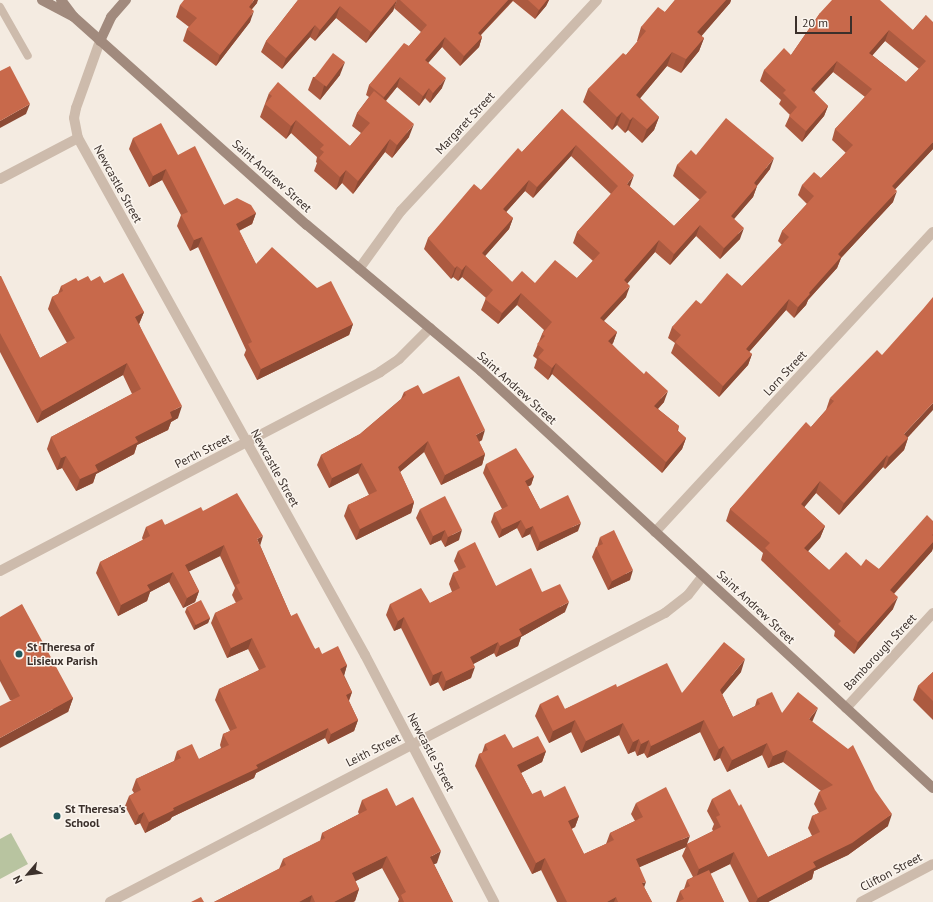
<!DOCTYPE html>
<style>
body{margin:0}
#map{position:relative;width:933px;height:902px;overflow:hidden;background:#f4ebe1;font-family:"PT Sans",sans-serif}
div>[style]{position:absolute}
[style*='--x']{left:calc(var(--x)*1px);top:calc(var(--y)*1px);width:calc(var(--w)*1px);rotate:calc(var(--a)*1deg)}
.green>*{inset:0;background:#b8c4a0}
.lane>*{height:8px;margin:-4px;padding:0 4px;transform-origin:4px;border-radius:4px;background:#cdbbac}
.street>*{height:10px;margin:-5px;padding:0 5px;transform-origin:5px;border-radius:5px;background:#cdbbac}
.secondary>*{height:10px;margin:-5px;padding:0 5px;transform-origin:5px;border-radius:5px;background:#a18a7d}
.wall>*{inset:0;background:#ac5a40}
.shaded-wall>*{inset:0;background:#8c4a34}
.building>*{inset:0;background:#c8694b;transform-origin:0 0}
.dots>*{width:11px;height:11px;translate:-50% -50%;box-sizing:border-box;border:2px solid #fbf5ee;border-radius:50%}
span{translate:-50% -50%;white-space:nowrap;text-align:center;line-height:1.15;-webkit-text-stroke:3px #fbf5ee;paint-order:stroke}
.street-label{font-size:12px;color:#3b302b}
.poi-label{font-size:12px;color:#3b302b;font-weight:700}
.left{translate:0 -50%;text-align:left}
.north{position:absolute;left:8px;top:854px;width:40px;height:40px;-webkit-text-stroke:3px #fbf5ee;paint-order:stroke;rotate:242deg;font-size:11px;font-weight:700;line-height:16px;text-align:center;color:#3b302b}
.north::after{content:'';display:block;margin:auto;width:14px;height:18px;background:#3b302b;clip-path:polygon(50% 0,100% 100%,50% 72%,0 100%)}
.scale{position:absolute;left:795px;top:16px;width:57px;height:18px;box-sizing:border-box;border:2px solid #3b302b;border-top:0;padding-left:5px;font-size:12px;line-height:14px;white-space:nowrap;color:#3b302b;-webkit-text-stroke:3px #fbf5ee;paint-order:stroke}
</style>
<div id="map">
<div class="green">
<div style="clip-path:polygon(11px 833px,28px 864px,0 879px,0 839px)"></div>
</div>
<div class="lane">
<div style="--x:0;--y:7;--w:56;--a:60.3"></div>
</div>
<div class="street">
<div style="--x:100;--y:41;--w:71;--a:109.7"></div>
<div style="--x:76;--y:108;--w:10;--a:101"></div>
<div style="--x:74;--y:118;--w:20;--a:79"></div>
<div style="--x:78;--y:138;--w:591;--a:60.96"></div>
<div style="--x:365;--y:655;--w:279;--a:62.4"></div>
<div style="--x:0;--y:179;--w:88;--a:-27.7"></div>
<div style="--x:359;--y:269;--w:72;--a:-54.1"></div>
<div style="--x:401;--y:211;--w:288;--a:-47.1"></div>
<div style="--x:655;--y:532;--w:409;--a:-47.2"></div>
<div style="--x:0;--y:571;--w:429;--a:-27.6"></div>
<div style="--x:380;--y:372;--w:23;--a:-34"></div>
<div style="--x:399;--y:359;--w:44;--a:-45"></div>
<div style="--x:846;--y:708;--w:129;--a:-47.5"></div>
<div style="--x:110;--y:902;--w:626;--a:-27.51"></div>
<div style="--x:665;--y:613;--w:29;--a:-38"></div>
<div style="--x:688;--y:595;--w:24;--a:-52"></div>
<div style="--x:861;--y:902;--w:81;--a:-27.8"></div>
</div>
<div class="secondary">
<div style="--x:42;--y:0;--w:36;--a:28"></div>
<div style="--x:74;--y:17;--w:312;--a:41.8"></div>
<div style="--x:307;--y:225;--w:227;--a:40"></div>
<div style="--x:481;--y:371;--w:615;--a:42.69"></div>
<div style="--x:61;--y:0;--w:20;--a:53"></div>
<div style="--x:100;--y:41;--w:26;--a:-65"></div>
<div style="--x:111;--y:17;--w:23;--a:-49"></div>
</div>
<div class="wall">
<div style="clip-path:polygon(298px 0,397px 0,393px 11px,366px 43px,336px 18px,315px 41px,310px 37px,282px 69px,261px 52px,266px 41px)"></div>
<div style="clip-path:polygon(397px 0,549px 0,546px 6px,535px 19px,513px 1px,481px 35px,482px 37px,479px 47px,460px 66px,442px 47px,428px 63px,442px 88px,430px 103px,425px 98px,419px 106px,397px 87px,386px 101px,409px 137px,392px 158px,385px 152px,353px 194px,342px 183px,336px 190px,314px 171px,317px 163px,316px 162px,317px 157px,291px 133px,286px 139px,260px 117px,269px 93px,350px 146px,361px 133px,352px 126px,357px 113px,369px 97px,366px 95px,369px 85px,409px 46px,421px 32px,394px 8px)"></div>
<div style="clip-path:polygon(675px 0,731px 0,730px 3px,701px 36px,704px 38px,699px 51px,681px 73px,667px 66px,640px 98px,659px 117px,654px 130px,642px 143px,628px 130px,625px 133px,617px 125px,612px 130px,583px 102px,588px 89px,626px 55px,638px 41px,637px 41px,641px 27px,665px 12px)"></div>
<div style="clip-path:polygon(257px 3px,252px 9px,250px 22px,216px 66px,183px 41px,187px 29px,189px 27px,176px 17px,180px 5px)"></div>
<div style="clip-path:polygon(evenodd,820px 13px,913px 30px,926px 15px,933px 149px,895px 189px,893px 202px,841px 258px,837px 268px,808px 300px,806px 305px,794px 318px,786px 310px,749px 352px,752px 354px,748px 365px,719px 397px,671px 353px,675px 343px,668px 338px,672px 327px,701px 304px,742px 286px,782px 245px,778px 241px,782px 231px,807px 204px,798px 195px,802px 185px,821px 178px,846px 153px,832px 140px,835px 129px,865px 97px,833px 72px,814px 92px,828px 106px,824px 116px,802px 142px,785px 126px,790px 115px,779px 104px,781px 100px,760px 81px,764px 70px,791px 55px,820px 13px,885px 41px,919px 69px,906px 82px,872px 55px,885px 41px)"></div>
<div style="clip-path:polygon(340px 75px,320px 100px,308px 90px,313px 77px)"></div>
<div style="clip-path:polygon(evenodd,562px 109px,630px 187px,674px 226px,700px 200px,673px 176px,677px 165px,696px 155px,770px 169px,757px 186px,753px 197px,734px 219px,740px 239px,720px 259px,696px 236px,670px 265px,655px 252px,627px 283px,626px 297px,604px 321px,617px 332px,613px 343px,612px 344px,664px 402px,658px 409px,679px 426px,678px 431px,686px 438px,682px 449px,662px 473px,552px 374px,548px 380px,534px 368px,537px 359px,533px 356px,542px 334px,544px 330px,517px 305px,498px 324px,481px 310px,486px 298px,462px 277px,458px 281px,453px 277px,451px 279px,424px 249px,428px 238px,481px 190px,522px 152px,562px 109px,571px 156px,611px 194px,577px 232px,573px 243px,593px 261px,577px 278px,535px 283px,512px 282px,485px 256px,509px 229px,513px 218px,506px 212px,525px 191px,533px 198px,571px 156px)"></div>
<div style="clip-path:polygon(133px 138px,178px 155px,224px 205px,256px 213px,252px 224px,239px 231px,256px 264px,353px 324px,349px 335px,257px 380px,244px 355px,246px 350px,198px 247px,190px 251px,177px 226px,181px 215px,162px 180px,149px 187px,129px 149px)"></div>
<div style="clip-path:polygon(0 276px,40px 358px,67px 343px,48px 309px,52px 297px,58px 294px,61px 286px,78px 281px,91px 281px,104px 283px,144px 312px,139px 324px,178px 418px,171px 422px,168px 430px,137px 445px,134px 454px,96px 474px,93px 483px,76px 491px,62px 468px,57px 470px,47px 449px,51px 437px,132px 394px,123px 375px,37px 423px,0 352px)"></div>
<div style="clip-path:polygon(404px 392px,423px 394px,482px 440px,479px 442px,485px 454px,482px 465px,441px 485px,424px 452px,400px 472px,414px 502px,411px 513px,356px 540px,344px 516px,348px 505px,369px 495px,358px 473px,329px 488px,317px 465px,321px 455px,360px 434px,401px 399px)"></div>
<div style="clip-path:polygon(830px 398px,908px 438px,904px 450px,885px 469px,883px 467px,839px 515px,816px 493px,804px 507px,825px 526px,820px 538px,808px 551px,829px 570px,861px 566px,879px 569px,933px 521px,933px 548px,932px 551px,894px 594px,893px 609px,854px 654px,834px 636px,835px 631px,761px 560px,763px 553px,726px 521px,730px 509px,811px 427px,826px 410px)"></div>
<div style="clip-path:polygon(486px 464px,534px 476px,531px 485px,528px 486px,540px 509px,578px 531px,537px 551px,530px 534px,522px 538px,517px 528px,499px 538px,491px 522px,494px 513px,502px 509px,483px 473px)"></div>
<div style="clip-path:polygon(420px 509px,459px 540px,445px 547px,441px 540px,430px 545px,416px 518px)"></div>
<div style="clip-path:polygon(203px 511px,260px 545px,291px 616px,315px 649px,322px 654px,347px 665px,344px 675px,352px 692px,349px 701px,358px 720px,354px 731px,328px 744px,325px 738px,256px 773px,254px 778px,172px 817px,170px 820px,145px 833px,140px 823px,135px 825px,125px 806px,129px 796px,134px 793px,132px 790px,136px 779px,174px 761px,177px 751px,199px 759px,221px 748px,220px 745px,223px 734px,230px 731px,215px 700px,219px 689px,259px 670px,248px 649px,227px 658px,211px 623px,215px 613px,236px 603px,232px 595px,235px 588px,220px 556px,189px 571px,199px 591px,195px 602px,183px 608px,169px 582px,150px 592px,147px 601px,118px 616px,96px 573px,100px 562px,143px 540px,142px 538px,146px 527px,165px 525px)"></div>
<div style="clip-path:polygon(600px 537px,630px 580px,608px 590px,592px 557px,596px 547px,597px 547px)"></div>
<div style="clip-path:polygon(458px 551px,496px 586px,542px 592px,565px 612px,521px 637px,518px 646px,496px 657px,494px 653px,473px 664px,471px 678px,443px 691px,438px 682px,430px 686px,401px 628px,394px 631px,386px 615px,390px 604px,430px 603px,452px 592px,449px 584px,453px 573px,459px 571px,454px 561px)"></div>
<div style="clip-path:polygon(187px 607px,210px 618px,208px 623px,194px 630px,185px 612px)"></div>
<div style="clip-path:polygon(0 617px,73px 698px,68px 712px,10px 700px,0 681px)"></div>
<div style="clip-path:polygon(741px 672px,722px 694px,733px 717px,755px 706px,757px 699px,782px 713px,813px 720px,812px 721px,888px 826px,848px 855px,814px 871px,812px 879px,768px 902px,749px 902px,730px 864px,710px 874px,724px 902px,676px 902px,680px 891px,684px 889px,687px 880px,693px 877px,682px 856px,686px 847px,639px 867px,644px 887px,652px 902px,557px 902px,541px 870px,532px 874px,475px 766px,479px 754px,482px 753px,485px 744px,513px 748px,546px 751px,542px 762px,521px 773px,532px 794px,544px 797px,579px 816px,575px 827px,571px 829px,584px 854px,606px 844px,610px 833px,635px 821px,631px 814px,636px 803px,687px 844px,713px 831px,712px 829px,714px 824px,707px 811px,712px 799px,739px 806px,768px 857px,812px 836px,808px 828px,812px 816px,819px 813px,814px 804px,819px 792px,821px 791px,783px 762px,768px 768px,762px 755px,727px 772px,720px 758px,714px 761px,700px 732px,647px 758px,644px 753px,637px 756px,635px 751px,628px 754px,619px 735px,581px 753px,571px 732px,549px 743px,535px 716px,540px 704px,565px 709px,617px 687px,682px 693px)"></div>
<div style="clip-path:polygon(933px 672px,933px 720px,913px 700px,918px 686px)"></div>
<div style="clip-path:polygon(362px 800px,396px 806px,437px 863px,434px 864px,453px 902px,398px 902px,399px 899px,382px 868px,355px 881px,359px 889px,355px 901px,353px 902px,214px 902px,279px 869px,283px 859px,320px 841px,322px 833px,359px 814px,358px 812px)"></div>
</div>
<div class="shaded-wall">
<div style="clip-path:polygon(254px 0,258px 0,257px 3px,244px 18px,249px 7px)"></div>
<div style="clip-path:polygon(397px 0,393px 11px,366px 43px,371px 32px)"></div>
<div style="clip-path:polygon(508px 0,513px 0,474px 42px,478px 33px)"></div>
<div style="clip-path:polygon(547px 0,549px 0,546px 6px,535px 19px,539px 10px)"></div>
<div style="clip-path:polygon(726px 0,731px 0,730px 3px,693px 46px,697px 32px)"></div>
<div style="clip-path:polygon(340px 6px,336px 18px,315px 41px,320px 30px)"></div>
<div style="clip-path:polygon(254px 11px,250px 22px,216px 66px,220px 55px)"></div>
<div style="clip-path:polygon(315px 25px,310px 37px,282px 69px,286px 58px)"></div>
<div style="clip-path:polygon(889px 30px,885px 41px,865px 64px,869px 53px)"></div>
<div style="clip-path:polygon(445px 37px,442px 47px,422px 70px,425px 60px)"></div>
<div style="clip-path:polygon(482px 37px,479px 47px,460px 66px,464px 56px)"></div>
<div style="clip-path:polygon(704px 38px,699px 51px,681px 73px,686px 59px)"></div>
<div style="clip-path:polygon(672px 52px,667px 66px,632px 108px,636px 95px)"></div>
<div style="clip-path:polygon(837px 61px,833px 72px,807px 100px,811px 89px)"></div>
<div style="clip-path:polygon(345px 62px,340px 75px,320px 100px,324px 86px)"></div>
<div style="clip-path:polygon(400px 77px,397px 87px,380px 107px,384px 97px)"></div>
<div style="clip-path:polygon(446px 78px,442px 88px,430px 103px,433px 93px)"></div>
<div style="clip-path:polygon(429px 88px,425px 98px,419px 106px,423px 96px)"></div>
<div style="clip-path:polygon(30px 104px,26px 114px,0 128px,0 121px)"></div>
<div style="clip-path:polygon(828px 106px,824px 116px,802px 142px,806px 131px)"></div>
<div style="clip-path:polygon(622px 112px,617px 125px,612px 130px,617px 117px)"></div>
<div style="clip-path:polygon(633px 117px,628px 130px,625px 133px,630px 120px)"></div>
<div style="clip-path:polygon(659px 117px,654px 130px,642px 143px,647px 129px)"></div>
<div style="clip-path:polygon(296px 120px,291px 133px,286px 139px,291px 126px)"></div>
<div style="clip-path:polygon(414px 124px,409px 137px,392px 158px,397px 145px)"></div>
<div style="clip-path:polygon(390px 139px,385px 152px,353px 194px,358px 181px)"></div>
<div style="clip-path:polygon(933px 142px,933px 149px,888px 197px,892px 186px)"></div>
<div style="clip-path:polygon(576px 145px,571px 156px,533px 198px,537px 187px)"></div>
<div style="clip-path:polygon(774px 158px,770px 169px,750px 194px,754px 183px)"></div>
<div style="clip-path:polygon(166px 169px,162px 180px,149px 187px,153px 176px)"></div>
<div style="clip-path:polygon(346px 170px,342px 183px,336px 190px,340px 177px)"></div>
<div style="clip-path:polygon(634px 175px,630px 186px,623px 195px,627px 184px)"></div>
<div style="clip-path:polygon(529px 180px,525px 191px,499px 220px,503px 209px)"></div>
<div style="clip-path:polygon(757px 186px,753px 197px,727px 227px,731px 216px)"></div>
<div style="clip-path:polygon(897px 191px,893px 202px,841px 258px,837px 268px,808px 300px,806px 305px,794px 318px,798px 307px,838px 254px)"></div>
<div style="clip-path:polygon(256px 213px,252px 224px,232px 234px,236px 224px)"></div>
<div style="clip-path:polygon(513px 218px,509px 229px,478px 264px,482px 253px)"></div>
<div style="clip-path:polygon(700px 225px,696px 236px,670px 265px,674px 254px)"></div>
<div style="clip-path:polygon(744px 228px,740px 239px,720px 259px,724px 248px)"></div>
<div style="clip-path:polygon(202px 237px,198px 247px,190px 251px,194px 240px)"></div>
<div style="clip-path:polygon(659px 240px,655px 252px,620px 292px,624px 280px)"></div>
<div style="clip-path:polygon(466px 265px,462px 277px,458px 281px,462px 270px)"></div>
<div style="clip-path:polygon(457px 266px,453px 277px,451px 279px,455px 268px)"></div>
<div style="clip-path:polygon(630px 286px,626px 297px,596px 329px,600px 318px)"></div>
<div style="clip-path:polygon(521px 293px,517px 305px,498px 324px,502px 313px)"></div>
<div style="clip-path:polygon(789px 299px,786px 310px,742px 360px,746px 349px)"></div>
<div style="clip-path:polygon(144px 312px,139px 324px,131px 329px,135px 317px)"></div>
<div style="clip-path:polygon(353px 324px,349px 335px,257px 380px,261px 369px)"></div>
<div style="clip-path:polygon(617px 332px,613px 343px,604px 353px,608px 341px)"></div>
<div style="clip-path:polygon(752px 354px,748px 365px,719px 397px,723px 386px)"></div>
<div style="clip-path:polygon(127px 363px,123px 375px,37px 423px,42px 411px)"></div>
<div style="clip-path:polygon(556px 363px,552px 374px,548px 380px,552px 368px)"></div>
<div style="clip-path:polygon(668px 391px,664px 402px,650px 417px,654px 406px)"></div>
<div style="clip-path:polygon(933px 403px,933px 410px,900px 446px,904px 434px)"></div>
<div style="clip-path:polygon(182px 406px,178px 418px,171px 422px,168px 430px,137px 445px,134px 454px,96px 474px,93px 483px,76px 491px,80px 479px,95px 465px,170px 412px)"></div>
<div style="clip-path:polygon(485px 430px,482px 440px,472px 445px,476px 435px)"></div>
<div style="clip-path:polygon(686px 438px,682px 449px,662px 473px,666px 462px)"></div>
<div style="clip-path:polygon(908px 438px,904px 450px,885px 469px,889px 457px)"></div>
<div style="clip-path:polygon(428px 441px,424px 452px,394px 477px,398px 467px)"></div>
<div style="clip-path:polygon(485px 454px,482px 465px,441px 485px,445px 475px)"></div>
<div style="clip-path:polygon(887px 455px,883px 467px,839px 515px,844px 503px)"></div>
<div style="clip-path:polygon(66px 456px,62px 468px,57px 470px,61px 458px)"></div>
<div style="clip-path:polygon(362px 463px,358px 473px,329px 488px,332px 478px)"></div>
<div style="clip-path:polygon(534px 476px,531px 485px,522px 490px,525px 481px)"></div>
<div style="clip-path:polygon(820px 481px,816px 493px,797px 516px,801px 504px)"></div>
<div style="clip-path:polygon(414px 502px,411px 513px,356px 540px,360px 529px)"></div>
<div style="clip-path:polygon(521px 520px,517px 528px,499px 538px,502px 529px)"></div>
<div style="clip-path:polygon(581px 523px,578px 531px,537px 551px,540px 542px)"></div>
<div style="clip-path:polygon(533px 526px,530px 534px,522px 538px,526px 529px)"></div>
<div style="clip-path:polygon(825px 526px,820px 538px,800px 560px,804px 548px)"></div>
<div style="clip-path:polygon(445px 530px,441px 540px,430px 545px,433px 536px)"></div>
<div style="clip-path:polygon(462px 530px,459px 540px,445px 547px,448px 537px)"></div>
<div style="clip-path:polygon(263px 536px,260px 546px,257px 539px)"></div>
<div style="clip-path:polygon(933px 542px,933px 548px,932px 551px,886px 602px,890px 590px)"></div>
<div style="clip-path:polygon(224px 545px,220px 556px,182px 575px,185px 565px)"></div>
<div style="clip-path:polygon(633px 570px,630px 580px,608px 590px,612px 581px)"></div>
<div style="clip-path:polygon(173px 572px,169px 582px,150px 592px,147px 601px,118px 616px,121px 605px,147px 585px)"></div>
<div style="clip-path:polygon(199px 591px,195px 602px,183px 608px,187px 598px)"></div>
<div style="clip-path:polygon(898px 597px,893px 609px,854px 654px,858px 642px)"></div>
<div style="clip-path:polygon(569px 602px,565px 612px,521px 637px,518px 646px,496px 657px,500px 646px,519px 629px)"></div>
<div style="clip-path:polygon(404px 617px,401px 628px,394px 631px,398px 621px)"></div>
<div style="clip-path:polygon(210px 618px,208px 623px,194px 630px,195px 625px)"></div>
<div style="clip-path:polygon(252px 638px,248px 649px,227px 658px,231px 648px)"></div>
<div style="clip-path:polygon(498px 642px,494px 653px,466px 668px,470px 657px)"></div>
<div style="clip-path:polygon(745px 659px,741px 672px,716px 702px,720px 690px)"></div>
<div style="clip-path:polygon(347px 665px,344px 676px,340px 669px)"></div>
<div style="clip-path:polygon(475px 667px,471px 678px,443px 691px,446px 681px)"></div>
<div style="clip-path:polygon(442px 671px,438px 682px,430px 686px,433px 675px)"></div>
<div style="clip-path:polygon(352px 692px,348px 702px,346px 695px)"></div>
<div style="clip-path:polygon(73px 698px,68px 712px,0 748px,0 738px)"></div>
<div style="clip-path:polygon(818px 708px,813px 720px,805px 731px,809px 719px)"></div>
<div style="clip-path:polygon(358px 720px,354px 731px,328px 744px,331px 734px)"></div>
<div style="clip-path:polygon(575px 720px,571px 732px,549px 743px,553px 731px)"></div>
<div style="clip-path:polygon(704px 720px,700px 732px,647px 758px,651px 746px)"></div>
<div style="clip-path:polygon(623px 723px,619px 735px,581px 753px,586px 741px)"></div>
<div style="clip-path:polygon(328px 728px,325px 738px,256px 773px,254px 778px,172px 817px,170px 820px,145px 833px,149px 822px,173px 808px)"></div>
<div style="clip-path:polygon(639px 739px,635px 751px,628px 754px,633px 742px)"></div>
<div style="clip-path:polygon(649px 740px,644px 753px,637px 756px,641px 744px)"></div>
<div style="clip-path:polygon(767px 743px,762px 755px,727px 772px,732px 760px)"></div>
<div style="clip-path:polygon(724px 746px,720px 758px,714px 761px,719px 749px)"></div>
<div style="clip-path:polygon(787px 750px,783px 762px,768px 768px,773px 756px)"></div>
<div style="clip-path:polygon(546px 751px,542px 762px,513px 777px,517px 765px)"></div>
<div style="clip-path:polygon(144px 812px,140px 823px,135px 825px,139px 815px)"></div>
<div style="clip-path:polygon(892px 814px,888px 826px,848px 855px,814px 871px,812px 879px,768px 902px,756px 902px,758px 898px,813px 862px)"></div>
<div style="clip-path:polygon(579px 816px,575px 827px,564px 833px,568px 821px)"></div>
<div style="clip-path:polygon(690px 836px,686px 847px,631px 871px,636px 859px)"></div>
<div style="clip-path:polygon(441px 851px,437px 863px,426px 868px,430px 857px)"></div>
<div style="clip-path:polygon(734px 852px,730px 864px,695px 881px,699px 869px)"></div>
<div style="clip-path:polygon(387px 856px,382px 868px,348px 885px,352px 873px)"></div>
<div style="clip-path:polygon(545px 858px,541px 870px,532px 874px,536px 863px)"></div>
<div style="clip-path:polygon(646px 882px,642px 893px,642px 883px)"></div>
<div style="clip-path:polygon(359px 889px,355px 901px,353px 902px,334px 902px)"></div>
<div style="clip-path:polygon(312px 895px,310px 902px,299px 902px)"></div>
<div style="clip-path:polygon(616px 897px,614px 902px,607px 902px)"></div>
</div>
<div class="building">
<div style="clip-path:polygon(184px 0,254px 0,249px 7px,254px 11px,220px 55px,187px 29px,197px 18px,180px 5px)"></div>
<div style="clip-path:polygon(298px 0,397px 0,371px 32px,340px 6px,320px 30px,315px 25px,286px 58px,266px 41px)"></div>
<div style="clip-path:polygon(400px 0,508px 0,478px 33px,482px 37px,464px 56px,445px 37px,425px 60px,446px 78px,433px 93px,429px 88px,423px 96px,400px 77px,384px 97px,369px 85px,404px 43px,409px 46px,427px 25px)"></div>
<div style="clip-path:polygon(528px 0,547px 0,539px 10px)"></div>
<div style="clip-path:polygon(675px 0,726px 0,697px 32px,704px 38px,686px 59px,672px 52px,636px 95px,659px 117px,647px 129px,633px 117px,630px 120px,622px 112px,617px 117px,588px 89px,623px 53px,626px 55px,646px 31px,641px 27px,658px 7px,665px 12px)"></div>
<div style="clip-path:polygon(evenodd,832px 0,880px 0,913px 30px,926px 15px,933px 22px,933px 142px,892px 186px,897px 191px,838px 254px,841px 257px,809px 293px,810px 294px,798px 307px,789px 299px,746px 349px,752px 354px,723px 386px,675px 342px,681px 335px,672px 327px,696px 300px,701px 304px,727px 273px,742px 286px,789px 237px,782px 231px,814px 196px,802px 185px,814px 172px,821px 178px,853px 145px,835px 129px,872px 89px,837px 61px,811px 89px,828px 106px,806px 131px,789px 116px,797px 107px,783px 93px,786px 90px,764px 70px,784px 48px,791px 55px,820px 13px,832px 0,889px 30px,926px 61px,906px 82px,869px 53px,889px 30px)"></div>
<div style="left:333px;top:53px;width:15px;height:31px;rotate:37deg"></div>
<div style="clip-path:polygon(10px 66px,30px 104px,0 121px,0 71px)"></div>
<div style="clip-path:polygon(278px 82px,350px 146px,370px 123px,357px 113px,374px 91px,414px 124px,397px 145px,390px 139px,358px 181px,346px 170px,340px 177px,319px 158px,324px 152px,320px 149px,324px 145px,296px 120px,291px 126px,265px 104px,272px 96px,269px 93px)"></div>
<div style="clip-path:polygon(evenodd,562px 109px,634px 175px,627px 184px,674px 226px,707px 192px,677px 165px,691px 150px,696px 155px,726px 118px,774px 158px,754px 183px,757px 186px,731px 216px,744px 228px,724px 248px,700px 225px,674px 254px,659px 240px,624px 280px,630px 286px,600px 318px,617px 332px,608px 341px,644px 374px,646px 371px,668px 391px,654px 406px,679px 426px,677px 430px,686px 438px,666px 462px,556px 363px,552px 368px,538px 357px,544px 350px,537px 344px,545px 336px,542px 334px,552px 322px,521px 293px,502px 313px,485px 299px,493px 290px,466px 265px,462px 270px,457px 266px,455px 268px,428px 238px,474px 184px,481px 190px,518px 148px,522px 152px,562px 109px,576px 145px,618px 186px,577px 232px,600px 253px,577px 278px,555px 260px,535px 283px,522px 271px,512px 282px,482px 253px,513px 218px,503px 209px,529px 180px,537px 187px,576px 145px)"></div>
<div style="clip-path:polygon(161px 123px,178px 155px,195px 146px,224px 205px,237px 198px,251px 205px,256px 213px,236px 224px,256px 264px,272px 247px,317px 288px,331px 281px,353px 324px,261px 369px,248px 344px,252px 342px,202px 237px,194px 240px,181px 215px,188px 212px,166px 169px,153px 176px,133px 138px)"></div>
<div style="clip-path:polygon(123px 273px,144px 312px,135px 317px,182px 406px,170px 412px,172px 418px,135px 437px,138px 442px,95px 465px,98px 471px,80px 479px,66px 456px,61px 458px,51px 437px,141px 389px,127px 363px,42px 411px,0 333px,0 276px,1px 276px,40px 358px,75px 338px,52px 297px,63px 291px,61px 286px,76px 278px,78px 281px,88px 276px,91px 281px,100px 276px,104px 283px)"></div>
<div style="clip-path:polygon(933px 297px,933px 403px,904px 434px,908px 438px,889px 457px,887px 455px,844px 503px,820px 481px,801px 504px,825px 526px,804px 548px,829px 570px,846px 552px,861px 566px,866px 559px,879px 569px,927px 515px,933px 521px,933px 534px,932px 535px,933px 536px,933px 542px,890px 590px,898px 597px,858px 642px,838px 624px,841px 621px,765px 548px,770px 543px,730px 509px,806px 422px,811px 427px,834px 401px,830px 398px,877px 350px,882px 355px,923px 309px)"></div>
<div style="clip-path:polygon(459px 376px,485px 430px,476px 435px,485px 454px,445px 475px,428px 441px,398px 467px,414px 502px,360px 529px,348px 505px,377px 491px,362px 463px,332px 478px,321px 455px,360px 434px,406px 395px,404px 392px,418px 385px,423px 394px)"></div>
<div style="clip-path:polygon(516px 448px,534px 476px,525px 481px,540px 509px,568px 495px,581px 523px,540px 542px,533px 526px,526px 529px,521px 520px,502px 529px,494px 513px,508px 506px,486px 464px)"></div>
<div style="clip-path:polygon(237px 493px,263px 536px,257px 539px,291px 616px,297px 613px,315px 649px,319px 647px,322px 654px,338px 646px,347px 665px,340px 669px,352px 692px,346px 695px,358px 720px,331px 734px,328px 728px,256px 765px,258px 768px,173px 808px,174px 810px,149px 822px,144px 812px,139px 815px,129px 796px,141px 790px,136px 779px,181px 758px,177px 751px,192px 744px,199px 759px,229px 745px,223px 734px,237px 728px,219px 689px,266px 667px,252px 638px,231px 648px,215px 613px,243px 599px,236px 585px,240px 583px,224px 545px,185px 565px,199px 591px,187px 598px,173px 572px,147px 585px,150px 590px,121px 605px,100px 562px,150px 536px,146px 527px,162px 519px,165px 525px,201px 507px,203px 511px)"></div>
<div style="clip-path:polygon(445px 496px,462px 530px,448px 537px,445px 530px,433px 536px,420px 509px)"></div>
<div style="clip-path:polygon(614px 530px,633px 570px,612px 581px,596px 547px,603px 544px,600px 537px)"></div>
<div style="clip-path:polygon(475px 542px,496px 586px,531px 568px,542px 592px,560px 584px,569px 602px,519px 629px,522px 635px,500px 646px,498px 642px,470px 657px,475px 667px,446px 681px,442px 671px,433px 675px,404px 617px,398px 621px,390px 604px,421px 588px,430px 603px,460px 588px,453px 573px,466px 567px,458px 551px)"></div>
<div style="left:201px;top:600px;width:20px;height:16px;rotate:63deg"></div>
<div style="clip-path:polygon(22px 604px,73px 698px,0 738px,0 706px,20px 696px,0 659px,0 617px)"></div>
<div style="clip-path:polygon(724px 642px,745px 659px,720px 690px,733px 717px,760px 704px,757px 699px,772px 692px,782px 713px,798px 692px,818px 708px,809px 719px,848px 749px,853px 745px,875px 790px,892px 814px,852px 843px,813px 862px,816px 867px,758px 898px,734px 852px,699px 869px,687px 844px,721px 827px,716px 817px,720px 815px,712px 799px,730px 789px,739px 806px,741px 804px,768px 857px,820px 832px,812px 816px,827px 809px,819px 792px,833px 785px,787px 750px,773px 756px,767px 743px,732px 760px,724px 746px,719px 749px,704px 720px,651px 746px,649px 740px,641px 744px,639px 739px,633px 742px,623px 723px,586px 741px,575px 720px,553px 731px,540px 704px,558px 695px,565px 709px,616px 684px,617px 687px,667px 663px,682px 693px)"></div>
<div style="clip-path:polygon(933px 672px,933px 701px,918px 686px)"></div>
<div style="clip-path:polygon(505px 734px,513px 748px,538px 736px,546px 751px,517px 765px,532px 794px,541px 790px,544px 797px,565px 786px,579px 816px,568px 821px,584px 854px,614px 840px,610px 833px,643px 817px,636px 803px,666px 787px,690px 836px,636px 859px,646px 882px,642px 883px,652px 902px,618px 902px,616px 897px,607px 902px,567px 902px,545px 858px,536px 863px,479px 754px,488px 750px,485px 744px)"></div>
<div style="clip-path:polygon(387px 788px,396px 806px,413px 797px,441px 851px,430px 857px,453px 902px,404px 902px,401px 895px,406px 892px,387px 856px,352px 873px,359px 889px,334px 902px,315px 902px,312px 895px,299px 902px,214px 902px,286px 865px,283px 859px,325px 838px,322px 833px,367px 810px,362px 800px)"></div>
<div style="clip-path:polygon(709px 870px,724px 902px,678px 902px,684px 899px,680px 891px,690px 886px,687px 880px)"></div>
<div style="clip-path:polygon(201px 897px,204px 902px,191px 902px)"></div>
</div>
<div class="dots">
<div style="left:19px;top:654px;background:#1f5a5e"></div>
<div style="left:57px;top:816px;background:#1f5a5e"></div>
</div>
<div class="street-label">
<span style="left:465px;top:123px;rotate:-47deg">Margaret Street</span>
<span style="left:272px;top:176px;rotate:42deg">Saint Andrew Street</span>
<span style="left:118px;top:184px;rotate:61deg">Newcastle Street</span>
<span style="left:785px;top:373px;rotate:-47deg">Lorn Street</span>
<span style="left:517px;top:388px;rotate:42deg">Saint Andrew Street</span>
<span style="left:203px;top:451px;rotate:-27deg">Perth Street</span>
<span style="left:275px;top:468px;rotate:61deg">Newcastle Street</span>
<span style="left:756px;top:607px;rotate:43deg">Saint Andrew Street</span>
<span style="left:880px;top:652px;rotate:-47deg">Bamborough Street</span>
<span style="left:373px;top:750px;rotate:-27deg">Leith Street</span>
<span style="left:431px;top:752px;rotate:62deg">Newcastle Street</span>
<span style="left:891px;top:872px;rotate:-28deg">Clifton Street</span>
</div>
<div class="poi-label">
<span class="left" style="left:27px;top:654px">St Theresa of<br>Lisieux Parish</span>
<span class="left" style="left:65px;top:816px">St Theresa's<br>School</span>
</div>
<div class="north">N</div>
<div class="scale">20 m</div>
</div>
